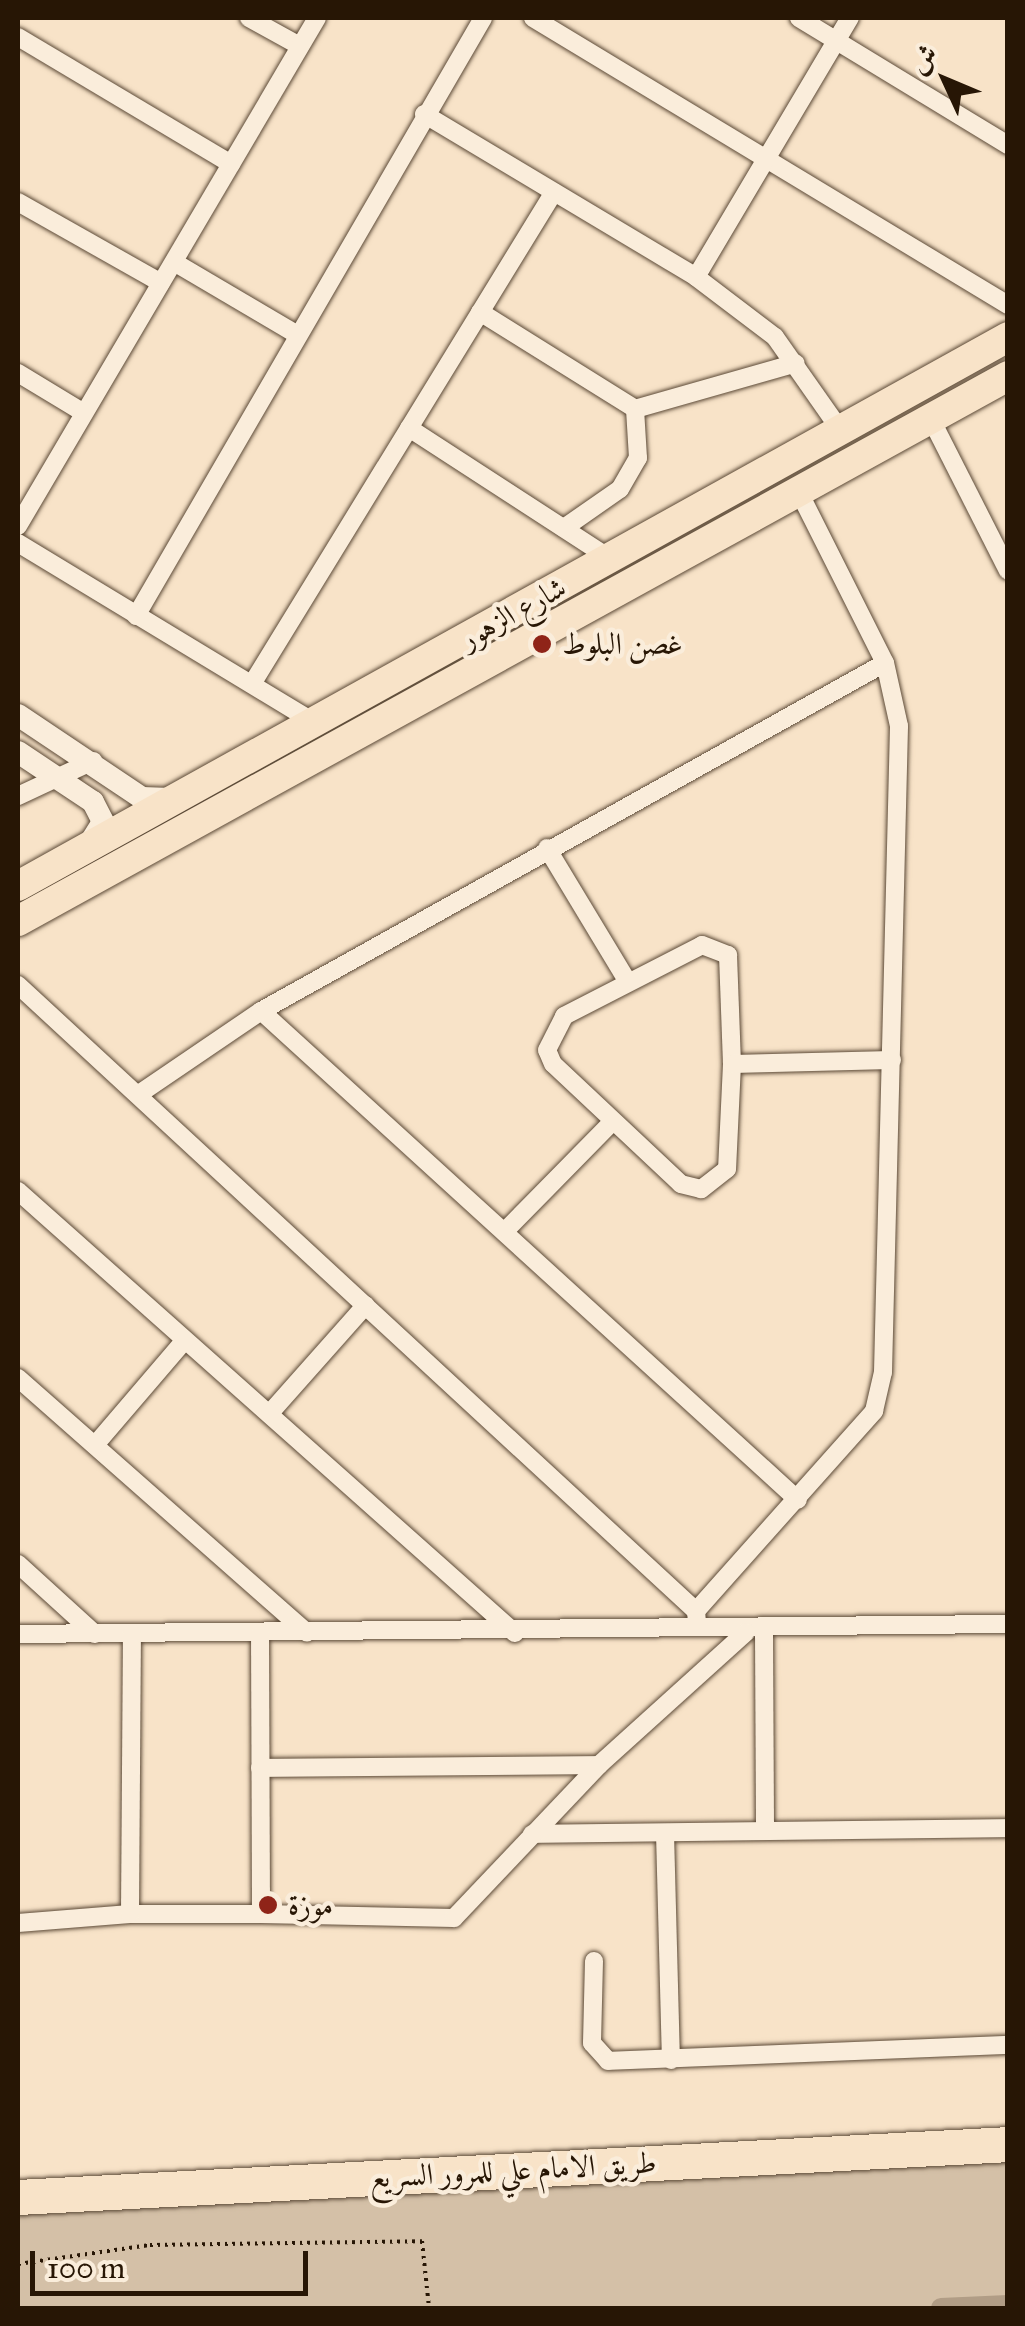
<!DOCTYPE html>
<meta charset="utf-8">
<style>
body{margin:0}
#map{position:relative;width:1025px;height:2326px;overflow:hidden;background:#f8e3c8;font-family:"IM FELL Great Primer",Amiri,serif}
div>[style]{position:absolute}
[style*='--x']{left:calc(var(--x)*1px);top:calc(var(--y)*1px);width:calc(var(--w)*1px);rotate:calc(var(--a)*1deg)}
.green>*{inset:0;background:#d4c0a7}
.canal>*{height:20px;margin:-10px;padding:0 10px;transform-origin:10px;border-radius:10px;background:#b19d86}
.path>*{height:4px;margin-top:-2px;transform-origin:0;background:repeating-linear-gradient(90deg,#271605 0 2.5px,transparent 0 7.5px)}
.roads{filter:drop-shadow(0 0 2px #5b4936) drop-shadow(0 0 2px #5b4936)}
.minor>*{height:18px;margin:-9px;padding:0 9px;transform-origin:9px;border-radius:9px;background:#faeddb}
.tertiary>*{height:22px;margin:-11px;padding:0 11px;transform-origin:11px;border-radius:11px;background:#faeddb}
.primary>*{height:30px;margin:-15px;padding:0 15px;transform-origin:15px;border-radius:15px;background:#f8e3c8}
.motorway>*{height:35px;margin:-17.5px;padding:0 17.5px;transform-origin:17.5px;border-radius:17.5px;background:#f8e3c8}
.dots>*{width:28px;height:28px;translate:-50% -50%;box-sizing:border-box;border:5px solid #faeddb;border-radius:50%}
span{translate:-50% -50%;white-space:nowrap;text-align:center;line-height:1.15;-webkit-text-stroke:9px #faeddb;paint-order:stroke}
.street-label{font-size:30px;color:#271605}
.poi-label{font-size:30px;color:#271605}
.left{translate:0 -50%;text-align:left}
.frame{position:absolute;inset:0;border:20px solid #271605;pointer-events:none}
.north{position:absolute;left:895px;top:30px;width:100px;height:100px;-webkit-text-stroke:8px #faeddb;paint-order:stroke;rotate:314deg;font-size:28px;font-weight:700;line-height:40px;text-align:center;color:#271605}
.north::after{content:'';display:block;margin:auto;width:35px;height:45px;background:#271605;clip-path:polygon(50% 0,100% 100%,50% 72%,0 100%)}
.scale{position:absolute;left:30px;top:2251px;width:278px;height:45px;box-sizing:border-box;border:5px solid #271605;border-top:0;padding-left:12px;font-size:30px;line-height:35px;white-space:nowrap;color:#271605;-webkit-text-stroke:8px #faeddb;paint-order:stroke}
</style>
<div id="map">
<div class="green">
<div style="clip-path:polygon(1007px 2151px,1007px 2308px,18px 2308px,18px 2204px)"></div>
</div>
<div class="canal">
<div style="--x:941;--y:2308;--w:67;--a:-2.6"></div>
</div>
<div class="path">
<div style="--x:18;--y:2264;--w:133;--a:-8.2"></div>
<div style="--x:150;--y:2245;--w:272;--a:-0.8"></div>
<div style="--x:422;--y:2241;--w:67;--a:84"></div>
</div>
<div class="roads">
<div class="minor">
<div style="--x:249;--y:18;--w:58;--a:28.8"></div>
<div style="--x:533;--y:18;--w:555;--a:31.14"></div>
<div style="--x:799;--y:18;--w:245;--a:31.3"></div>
<div style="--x:18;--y:37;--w:248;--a:30.8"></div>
<div style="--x:424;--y:114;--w:317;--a:30.9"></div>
<div style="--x:696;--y:277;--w:99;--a:37.2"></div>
<div style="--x:775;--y:337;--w:115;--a:54.9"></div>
<div style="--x:18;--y:202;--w:164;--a:29.5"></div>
<div style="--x:174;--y:262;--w:144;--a:30.5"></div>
<div style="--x:696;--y:277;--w:301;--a:-59.3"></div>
<div style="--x:480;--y:312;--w:183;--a:32"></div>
<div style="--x:635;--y:409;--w:167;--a:-15.9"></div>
<div style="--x:18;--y:373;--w:77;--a:31.2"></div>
<div style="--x:931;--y:419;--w:170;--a:63.1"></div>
<div style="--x:409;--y:428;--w:241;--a:33"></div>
<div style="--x:18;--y:526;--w:589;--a:-59.52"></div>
<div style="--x:564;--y:528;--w:68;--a:-34.9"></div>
<div style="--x:620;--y:489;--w:36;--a:-60"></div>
<div style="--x:638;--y:458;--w:49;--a:-93.5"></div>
<div style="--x:18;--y:543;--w:347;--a:31.2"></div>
<div style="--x:136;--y:616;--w:691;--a:-59.87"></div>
<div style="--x:252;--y:684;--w:577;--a:-58.46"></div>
<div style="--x:18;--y:796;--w:83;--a:-25"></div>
<div style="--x:547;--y:848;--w:153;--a:58.9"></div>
<div style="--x:702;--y:945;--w:28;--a:21"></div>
<div style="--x:728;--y:955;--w:109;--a:87.9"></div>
<div style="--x:732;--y:1064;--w:105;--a:92.7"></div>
<div style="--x:727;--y:1169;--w:33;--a:142"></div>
<div style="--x:701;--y:1189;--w:21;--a:-166"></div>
<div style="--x:681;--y:1184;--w:175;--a:-136.8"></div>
<div style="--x:553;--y:1064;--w:15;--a:-113"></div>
<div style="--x:547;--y:1050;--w:38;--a:-63"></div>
<div style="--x:564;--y:1016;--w:155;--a:-27.2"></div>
<div style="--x:18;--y:985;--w:923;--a:42.72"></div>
<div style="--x:696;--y:1611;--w:12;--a:85"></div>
<div style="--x:261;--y:1011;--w:726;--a:42.32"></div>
<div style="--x:732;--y:1064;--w:160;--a:-1.4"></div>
<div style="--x:139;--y:1094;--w:148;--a:-34.2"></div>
<div style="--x:261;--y:1011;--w:714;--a:-29.15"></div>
<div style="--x:18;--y:1191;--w:665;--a:41.65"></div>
<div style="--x:507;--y:1229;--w:151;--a:-45.5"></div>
<div style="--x:18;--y:1378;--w:385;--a:41.4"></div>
<div style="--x:270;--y:1413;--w:144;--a:-48.4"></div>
<div style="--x:95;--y:1445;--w:138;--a:-49.4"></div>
<div style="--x:18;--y:1564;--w:104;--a:42.3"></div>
<div style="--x:696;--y:1611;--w:268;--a:-48.3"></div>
<div style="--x:874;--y:1411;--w:40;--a:-77"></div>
<div style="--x:883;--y:1372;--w:646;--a:-88.58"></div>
<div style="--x:899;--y:726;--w:65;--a:-102.5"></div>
<div style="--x:885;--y:663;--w:194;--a:-116.7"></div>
<div style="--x:764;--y:1632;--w:199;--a:89.7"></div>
<div style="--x:18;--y:1634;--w:990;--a:-0.58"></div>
<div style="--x:260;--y:1768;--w:339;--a:-0.5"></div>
<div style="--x:599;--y:1765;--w:198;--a:-42.1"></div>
<div style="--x:665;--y:1833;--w:227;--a:88.5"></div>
<div style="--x:532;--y:1834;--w:476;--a:-0.7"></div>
<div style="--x:130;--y:1914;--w:131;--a:0"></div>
<div style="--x:261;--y:1914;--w:281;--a:-90.2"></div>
<div style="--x:261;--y:1914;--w:193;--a:1.2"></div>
<div style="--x:454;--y:1918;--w:211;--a:-46.5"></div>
<div style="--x:18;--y:1923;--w:112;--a:-4.6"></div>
<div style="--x:130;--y:1914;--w:280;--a:-89.6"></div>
<div style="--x:594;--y:1961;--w:82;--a:91.4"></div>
<div style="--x:592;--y:2043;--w:24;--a:48"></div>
<div style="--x:608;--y:2061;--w:400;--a:-2.3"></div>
</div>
<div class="tertiary">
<div style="--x:18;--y:715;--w:149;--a:33.8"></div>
<div style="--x:142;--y:798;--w:29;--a:2"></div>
<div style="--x:18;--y:752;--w:90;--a:33.7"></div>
<div style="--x:93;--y:802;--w:22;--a:63"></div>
<div style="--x:103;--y:822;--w:26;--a:122"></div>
</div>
<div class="primary">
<div style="--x:18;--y:886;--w:1132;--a:-29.01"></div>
<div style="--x:18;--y:921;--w:1130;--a:-28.83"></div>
</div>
<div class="motorway">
<div style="--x:18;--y:2197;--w:991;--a:-3.06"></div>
</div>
</div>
<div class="dots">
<div style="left:542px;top:644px;background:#8f2418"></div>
<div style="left:268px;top:1905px;background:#8f2418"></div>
</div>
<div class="street-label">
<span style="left:513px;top:613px;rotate:-29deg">شارع الزهور</span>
<span style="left:513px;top:2170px;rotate:-3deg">طريق الامام علي للمرور السريع</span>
</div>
<div class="poi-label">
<span class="left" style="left:562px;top:644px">غصن البلوط</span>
<span class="left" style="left:288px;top:1905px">موزة</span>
</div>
<div class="frame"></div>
<div class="north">ش</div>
<div class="scale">100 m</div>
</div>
